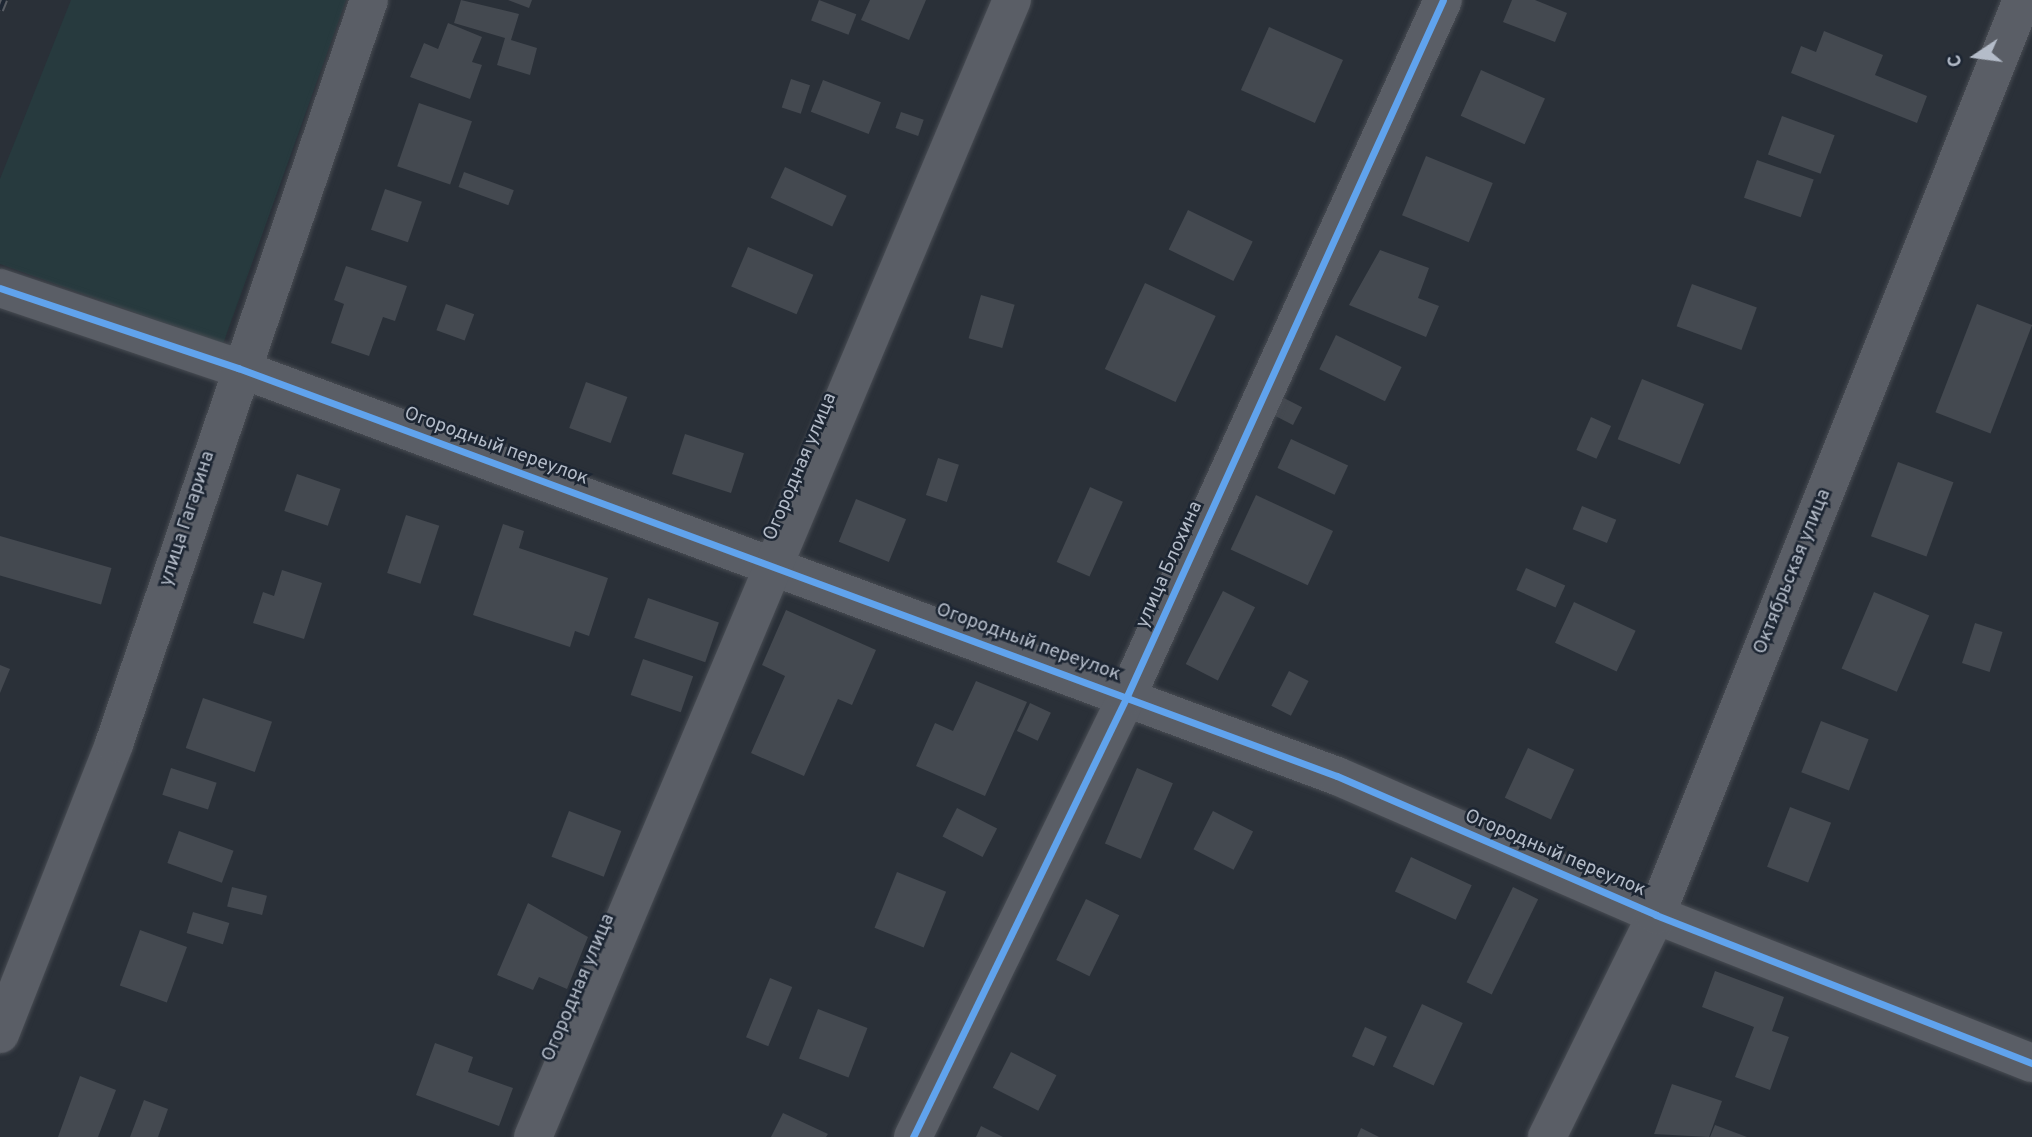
<!DOCTYPE html>
<meta charset="utf-8">
<style>
body{margin:0}
#map{position:relative;width:2032px;height:1137px;overflow:hidden;background:#2a3038;font-family:Overpass,sans-serif}
div>[style]{position:absolute}
[style*='--x']{left:calc(var(--x)*1px);top:calc(var(--y)*1px);width:calc(var(--w)*1px);rotate:calc(var(--a)*1deg)}
.green>*{inset:0;background:#273a3e}
.building>*{inset:0;background:#444950;transform-origin:0 0}
.roads{filter:drop-shadow(0 0 2px #484c53) drop-shadow(0 0 2px #484c53)}
.minor>*{height:38px;margin:-19px;padding:0 19px;transform-origin:19px;border-radius:19px;background:#5a5e66}
.rail>*{height:8px;margin-top:-4px;transform-origin:0;background:repeating-linear-gradient(90deg,#1d2633 0 16px,#595d64 0 32px);box-sizing:border-box;border-block:2px solid #595d64}
.cycleway>*{height:7px;margin:-3.5px;padding:0 3.5px;transform-origin:3.5px;border-radius:3.5px;background:#60a3ed}
span{translate:-50% -50%;white-space:nowrap;text-align:center;line-height:1.15;-webkit-text-stroke:5px #1d2633;paint-order:stroke}
.street-label{font-size:19px;color:#b4bcc9}
.north{position:absolute;left:1941px;top:21px;width:70px;height:70px;-webkit-text-stroke:5px #1d2633;paint-order:stroke;rotate:257deg;font-size:19px;font-weight:700;line-height:28px;text-align:center;color:#b4bcc9}
.north::after{content:'';display:block;margin:auto;width:24px;height:32px;background:#b4bcc9;clip-path:polygon(50% 0,100% 100%,50% 72%,0 100%)}
</style>
<div id="map">
<div class="green">
<div style="clip-path:polygon(71px 0,346px 0,223px 344px,0 264px,0 179px)"></div>
</div>
<div class="building">
<div style="clip-path:polygon(461px 0,519px 14px,511px 40px,537px 48px,530px 75px,497px 65px,505px 38px,454px 23px)"></div>
<div style="clip-path:polygon(508px 0,532px 0,529px 8px)"></div>
<div style="left:819px;top:0;width:40px;height:22px;rotate:21deg"></div>
<div style="clip-path:polygon(870px 0,926px 0,909px 40px,861px 20px)"></div>
<div style="clip-path:polygon(1512px 0,1535px 0,1567px 13px,1555px 42px,1503px 22px)"></div>
<div style="clip-path:polygon(448px 23px,482px 37px,472px 62px,482px 65px,470px 99px,410px 77px,424px 43px,438px 49px)"></div>
<div style="left:1269px;top:27px;width:81px;height:69px;rotate:24deg"></div>
<div style="clip-path:polygon(1824px 31px,1883px 55px,1875px 75px,1927px 96px,1917px 123px,1791px 73px,1801px 46px,1816px 52px)"></div>
<div style="left:1481px;top:70px;width:70px;height:50px;rotate:24deg"></div>
<div style="left:791px;top:79px;width:20px;height:30px;rotate:18deg"></div>
<div style="left:823px;top:80px;width:62px;height:34px;rotate:21deg"></div>
<div style="left:419px;top:103px;width:56px;height:67px;rotate:19deg"></div>
<div style="left:901px;top:112px;width:24px;height:17px;rotate:19deg"></div>
<div style="left:1782px;top:116px;width:56px;height:41px;rotate:20deg"></div>
<div style="left:1426px;top:156px;width:72px;height:64px;rotate:22deg"></div>
<div style="left:1757px;top:160px;width:60px;height:40px;rotate:19deg"></div>
<div style="left:785px;top:167px;width:68px;height:34px;rotate:25deg"></div>
<div style="left:464px;top:172px;width:53px;height:16px;rotate:20deg"></div>
<div style="left:385px;top:189px;width:39px;height:43px;rotate:19deg"></div>
<div style="left:1188px;top:210px;width:72px;height:44px;rotate:26deg"></div>
<div style="left:748px;top:247px;width:71px;height:43px;rotate:23deg"></div>
<div style="clip-path:polygon(1380px 250px,1429px 268px,1418px 298px,1439px 306px,1426px 337px,1349px 305px)"></div>
<div style="clip-path:polygon(346px 266px,407px 286px,395px 321px,383px 317px,369px 356px,331px 343px,344px 304px,334px 300px)"></div>
<div style="left:1145px;top:283px;width:78px;height:95px;rotate:25deg"></div>
<div style="left:1692px;top:284px;width:69px;height:45px;rotate:20deg"></div>
<div style="left:981px;top:295px;width:35px;height:45px;rotate:16deg"></div>
<div style="left:446px;top:304px;width:30px;height:28px;rotate:20deg"></div>
<div style="left:1977px;top:304px;width:59px;height:116px;rotate:21deg"></div>
<div style="left:1336px;top:335px;width:73px;height:38px;rotate:26deg"></div>
<div style="left:1642px;top:379px;width:67px;height:65px;rotate:22deg"></div>
<div style="left:586px;top:382px;width:44px;height:49px;rotate:20deg"></div>
<div style="left:1278px;top:395px;width:27px;height:20px;rotate:27deg"></div>
<div style="left:1591px;top:417px;width:22px;height:36px;rotate:24deg"></div>
<div style="left:685px;top:434px;width:62px;height:42px;rotate:18deg"></div>
<div style="left:1291px;top:439px;width:63px;height:32px;rotate:25deg"></div>
<div style="left:938px;top:458px;width:22px;height:39px;rotate:18deg"></div>
<div style="left:1898px;top:462px;width:59px;height:79px;rotate:20deg"></div>
<div style="left:297px;top:474px;width:46px;height:39px;rotate:19deg"></div>
<div style="left:1090px;top:487px;width:36px;height:82px;rotate:24deg"></div>
<div style="left:1256px;top:495px;width:85px;height:60px;rotate:25deg"></div>
<div style="left:856px;top:499px;width:54px;height:46px;rotate:22deg"></div>
<div style="left:1582px;top:506px;width:37px;height:25px;rotate:22deg"></div>
<div style="left:406px;top:515px;width:35px;height:61px;rotate:18deg"></div>
<div style="clip-path:polygon(503px 524px,524px 531px,519px 548px,608px 578px,589px 636px,575px 631px,570px 647px,473px 615px)"></div>
<div style="left:0;top:536px;width:116px;height:38px;rotate:16deg"></div>
<div style="left:1526px;top:568px;width:43px;height:24px;rotate:24deg"></div>
<div style="clip-path:polygon(282px 570px,322px 583px,304px 639px,253px 623px,263px 592px,274px 596px)"></div>
<div style="left:1223px;top:591px;width:36px;height:82px;rotate:27deg"></div>
<div style="left:1874px;top:592px;width:60px;height:83px;rotate:23deg"></div>
<div style="left:648px;top:598px;width:75px;height:42px;rotate:19deg"></div>
<div style="left:1574px;top:602px;width:68px;height:45px;rotate:25deg"></div>
<div style="clip-path:polygon(786px 610px,876px 650px,852px 705px,838px 699px,804px 776px,751px 753px,785px 676px,762px 665px)"></div>
<div style="left:1975px;top:623px;width:29px;height:42px;rotate:18deg"></div>
<div style="left:643px;top:659px;width:53px;height:38px;rotate:19deg"></div>
<div style="clip-path:polygon(0 665px,10px 669px,0 693px)"></div>
<div style="left:1289px;top:671px;width:22px;height:39px;rotate:27deg"></div>
<div style="clip-path:polygon(976px 681px,1027px 702px,985px 796px,916px 766px,935px 723px,953px 731px)"></div>
<div style="left:203px;top:698px;width:73px;height:53px;rotate:19deg"></div>
<div style="left:1030px;top:703px;width:23px;height:31px;rotate:25deg"></div>
<div style="left:1821px;top:721px;width:51px;height:55px;rotate:21deg"></div>
<div style="left:1528px;top:748px;width:51px;height:55px;rotate:25deg"></div>
<div style="left:171px;top:768px;width:48px;height:28px;rotate:18deg"></div>
<div style="left:1137px;top:768px;width:39px;height:82px;rotate:23deg"></div>
<div style="left:1790px;top:807px;width:44px;height:64px;rotate:21deg"></div>
<div style="left:957px;top:808px;width:45px;height:32px;rotate:27deg"></div>
<div style="left:569px;top:811px;width:56px;height:49px;rotate:21deg"></div>
<div style="left:1213px;top:811px;width:45px;height:43px;rotate:27deg"></div>
<div style="left:179px;top:831px;width:58px;height:34px;rotate:20deg"></div>
<div style="left:1411px;top:857px;width:67px;height:38px;rotate:25deg"></div>
<div style="left:897px;top:872px;width:53px;height:60px;rotate:22deg"></div>
<div style="left:232px;top:887px;width:36px;height:20px;rotate:14deg"></div>
<div style="left:1513px;top:887px;width:28px;height:106px;rotate:26deg"></div>
<div style="left:1086px;top:899px;width:37px;height:68px;rotate:26deg"></div>
<div style="clip-path:polygon(528px 903px,588px 937px,567px 989px,539px 977px,533px 990px,497px 975px)"></div>
<div style="left:193px;top:912px;width:38px;height:22px;rotate:17deg"></div>
<div style="left:140px;top:930px;width:50px;height:59px;rotate:20deg"></div>
<div style="clip-path:polygon(1715px 971px,1784px 997px,1772px 1031px,1789px 1037px,1770px 1090px,1735px 1077px,1754px 1027px,1702px 1007px)"></div>
<div style="left:770px;top:978px;width:24px;height:64px;rotate:22deg"></div>
<div style="left:1422px;top:1004px;width:45px;height:69px;rotate:25deg"></div>
<div style="left:818px;top:1009px;width:53px;height:53px;rotate:21deg"></div>
<div style="left:1365px;top:1027px;width:24px;height:32px;rotate:24deg"></div>
<div style="clip-path:polygon(435px 1043px,473px 1057px,468px 1072px,513px 1088px,499px 1126px,416px 1095px)"></div>
<div style="left:1011px;top:1052px;width:51px;height:40px;rotate:27deg"></div>
<div style="clip-path:polygon(80px 1076px,116px 1090px,98px 1137px,58px 1137px)"></div>
<div style="clip-path:polygon(1672px 1084px,1722px 1101px,1709px 1137px,1654px 1134px)"></div>
<div style="clip-path:polygon(144px 1100px,168px 1109px,158px 1137px,130px 1137px)"></div>
<div style="clip-path:polygon(783px 1113px,828px 1134px,826px 1137px,771px 1137px)"></div>
<div style="clip-path:polygon(1715px 1125px,1747px 1137px,1710px 1137px)"></div>
<div style="clip-path:polygon(981px 1126px,1003px 1137px,976px 1137px)"></div>
<div style="clip-path:polygon(1361px 1128px,1379px 1137px,1357px 1137px)"></div>
</div>
<div class="roads">
<div class="minor">
<div style="--x:0;--y:288;--w:251;--a:18.6"></div>
<div style="--x:238;--y:368;--w:1172;--a:20.37"></div>
<div style="--x:1337;--y:776;--w:348;--a:23.5"></div>
<div style="--x:1656;--y:915;--w:404;--a:21.5"></div>
<div style="--x:0;--y:1034;--w:312;--a:-68.5"></div>
<div style="--x:114;--y:744;--w:786;--a:-71.08"></div>
<div style="--x:533;--y:1137;--w:1234;--a:-67.16"></div>
<div style="--x:913;--y:1137;--w:490;--a:-64.1"></div>
<div style="--x:1127;--y:696;--w:764;--a:-65.58"></div>
<div style="--x:1547;--y:1137;--w:247;--a:-63.8"></div>
<div style="--x:1656;--y:915;--w:985;--a:-68.2"></div>
</div>
</div>
<div class="rail">
<div style="--x:0;--y:10;--w:11;--a:-68"></div>
</div>
<div class="cycleway">
<div style="--x:0;--y:288;--w:251;--a:18.6"></div>
<div style="--x:238;--y:368;--w:1172;--a:20.37"></div>
<div style="--x:1337;--y:776;--w:348;--a:23.5"></div>
<div style="--x:1656;--y:915;--w:404;--a:21.5"></div>
<div style="--x:913;--y:1137;--w:490;--a:-64.1"></div>
<div style="--x:1127;--y:696;--w:764;--a:-65.58"></div>
</div>
<div class="street-label">
<span style="left:496px;top:447px;rotate:20deg">Огородный переулок</span>
<span style="left:801px;top:467px;rotate:-67deg">Огородная улица</span>
<span style="left:188px;top:519px;rotate:-72deg">улица Гагарина</span>
<span style="left:1170px;top:565px;rotate:-66deg">улица Блохина</span>
<span style="left:1793px;top:572px;rotate:-68deg">Октябрьская улица</span>
<span style="left:1028px;top:643px;rotate:20deg">Огородный переулок</span>
<span style="left:1555px;top:854px;rotate:23deg">Огородный переулок</span>
<span style="left:579px;top:988px;rotate:-67deg">Огородная улица</span>
</div>
<div class="north">С</div>
</div>
